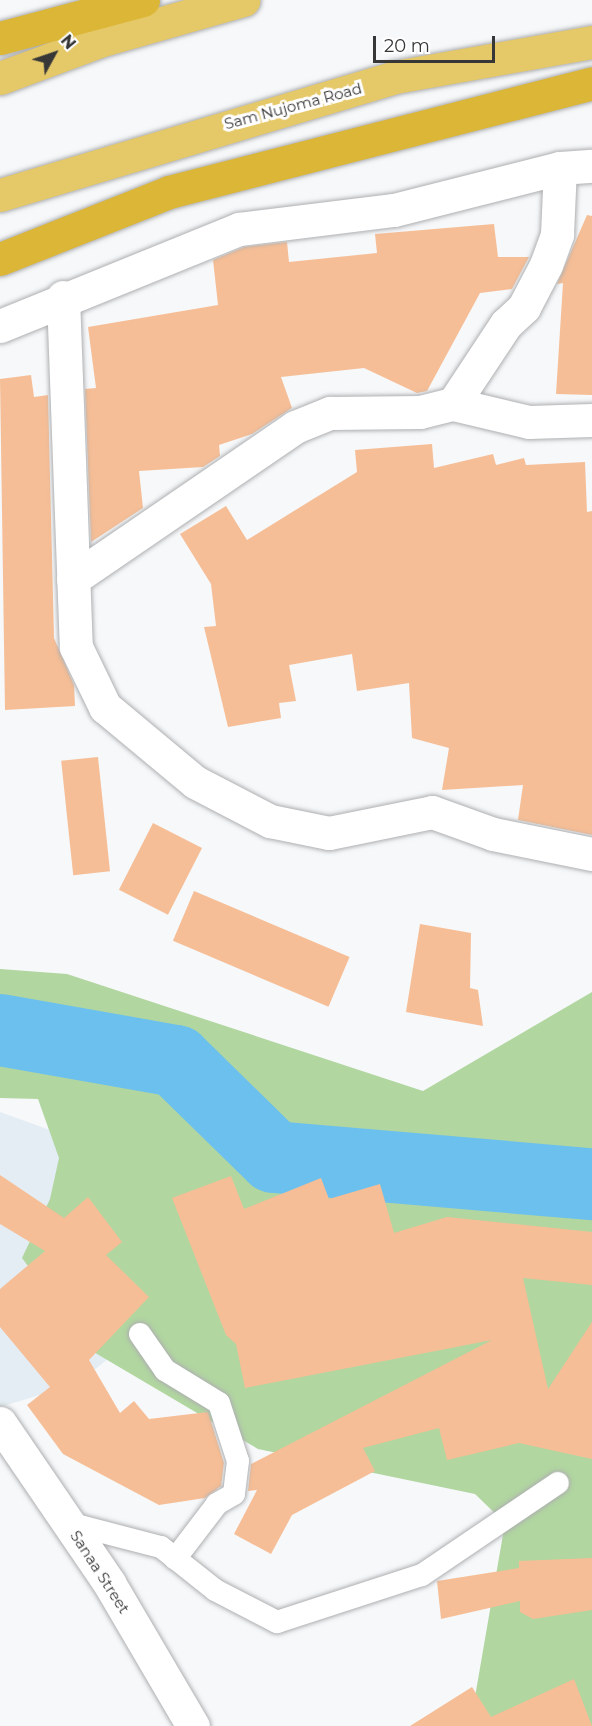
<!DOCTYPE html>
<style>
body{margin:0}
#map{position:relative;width:592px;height:1726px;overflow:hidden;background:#f6f8fa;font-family:Montserrat,sans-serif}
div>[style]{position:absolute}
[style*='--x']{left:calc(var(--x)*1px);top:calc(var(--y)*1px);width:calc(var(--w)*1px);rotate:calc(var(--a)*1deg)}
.built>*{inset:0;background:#e4edf3}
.green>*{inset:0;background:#b1d6a0}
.river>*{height:72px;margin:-36px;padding:0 36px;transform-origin:36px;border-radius:36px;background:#6cc0ee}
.building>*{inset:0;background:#f6be96;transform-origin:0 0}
.roads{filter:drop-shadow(0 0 2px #aeafb1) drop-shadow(0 0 2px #aeafb1)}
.service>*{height:22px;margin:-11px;padding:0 11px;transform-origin:11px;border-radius:11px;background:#fff}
.minor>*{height:33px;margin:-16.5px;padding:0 16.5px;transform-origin:16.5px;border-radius:16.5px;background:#fff}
.primary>*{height:33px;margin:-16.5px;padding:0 16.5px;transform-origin:16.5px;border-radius:16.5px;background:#e5c868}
.trunk>*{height:33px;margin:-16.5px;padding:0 16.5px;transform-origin:16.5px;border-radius:16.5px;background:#dcb636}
span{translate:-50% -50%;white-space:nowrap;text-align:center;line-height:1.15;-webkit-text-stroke:6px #fff;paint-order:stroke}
.street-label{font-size:15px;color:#373738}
.north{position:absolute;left:24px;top:24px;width:60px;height:60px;-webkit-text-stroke:4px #fff;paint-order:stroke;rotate:50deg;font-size:16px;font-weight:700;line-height:24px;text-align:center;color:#373738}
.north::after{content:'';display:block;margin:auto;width:21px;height:27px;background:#373738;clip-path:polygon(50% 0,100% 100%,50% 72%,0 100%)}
.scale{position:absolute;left:373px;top:36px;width:122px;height:27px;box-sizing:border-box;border:3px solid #373738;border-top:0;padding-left:8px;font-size:18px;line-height:21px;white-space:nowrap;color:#373738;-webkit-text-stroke:4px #fff;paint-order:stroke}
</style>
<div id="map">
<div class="built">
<div style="clip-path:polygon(0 1112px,69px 1137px,140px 1334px,76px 1384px,0 1407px)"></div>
</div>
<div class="green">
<div style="clip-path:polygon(0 969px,67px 974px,423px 1091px,592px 992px,592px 1726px,470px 1726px,505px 1523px,475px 1494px,258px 1449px,92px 1351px,22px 1258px,50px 1199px,59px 1158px,38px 1099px,0 1098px)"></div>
</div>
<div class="river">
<div style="--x:0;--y:1030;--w:179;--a:10"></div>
<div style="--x:176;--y:1061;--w:137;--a:44.4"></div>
<div style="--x:274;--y:1157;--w:319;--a:4.9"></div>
</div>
<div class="building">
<div style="clip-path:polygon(587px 215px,592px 216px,592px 395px,556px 394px,563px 283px,557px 284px)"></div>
<div style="clip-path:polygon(494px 224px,498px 257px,529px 257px,512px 289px,480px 293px,427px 391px,417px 393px,364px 368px,281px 377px,292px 408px,252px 434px,219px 445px,220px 456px,203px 467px,139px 471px,143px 508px,91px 542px,85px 389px,96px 388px,88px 327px,218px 305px,213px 260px,244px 247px,287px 242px,289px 262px,377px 253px,375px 234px)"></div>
<div style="clip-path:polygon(31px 375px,34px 397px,48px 395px,54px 638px,74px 685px,75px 706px,5px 710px,0 379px)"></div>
<div style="clip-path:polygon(432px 444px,434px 468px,493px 454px,496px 465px,524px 458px,526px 465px,585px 462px,587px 512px,592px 511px,592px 835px,518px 820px,523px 785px,442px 790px,449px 748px,412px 738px,409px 683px,357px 691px,352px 654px,289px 665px,296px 701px,279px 703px,281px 718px,228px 727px,204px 627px,216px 626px,211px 584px,180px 534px,226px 506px,247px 540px,357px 472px,355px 450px)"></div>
<div style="left:98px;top:757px;width:115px;height:37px;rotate:84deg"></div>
<div style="left:153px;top:823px;width:55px;height:75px;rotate:27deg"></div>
<div style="left:194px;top:891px;width:169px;height:54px;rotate:23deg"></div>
<div style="clip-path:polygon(420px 924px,471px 933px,470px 988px,478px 990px,483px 1026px,406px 1012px)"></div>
<div style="clip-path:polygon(0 1175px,64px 1218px,88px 1197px,122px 1242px,106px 1255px,149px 1297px,89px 1360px,120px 1413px,134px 1401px,149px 1419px,208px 1412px,224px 1463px,221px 1486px,205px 1498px,159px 1505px,63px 1454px,27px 1405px,50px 1387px,0 1327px,0 1289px,45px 1251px,0 1224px)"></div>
<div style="clip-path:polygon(231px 1176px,244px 1209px,321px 1178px,329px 1199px,380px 1184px,394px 1233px,447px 1217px,592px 1232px,592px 1285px,523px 1278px,548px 1389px,592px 1322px,592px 1459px,519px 1443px,447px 1460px,439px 1428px,363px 1448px,375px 1471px,292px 1515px,271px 1554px,234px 1534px,257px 1490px,248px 1491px,251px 1464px,492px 1340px,245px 1388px,236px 1344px,226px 1335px,172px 1198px)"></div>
<div style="clip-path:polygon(592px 1558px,592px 1610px,533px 1619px,520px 1612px,520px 1601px,441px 1619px,437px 1581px,519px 1568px,519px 1561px)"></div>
<div style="clip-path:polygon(574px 1679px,592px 1726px,410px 1726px,472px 1687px,491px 1717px)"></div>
</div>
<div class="roads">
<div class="service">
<div style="--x:140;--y:1334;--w:44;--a:55.2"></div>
<div style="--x:165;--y:1370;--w:63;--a:31.4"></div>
<div style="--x:219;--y:1403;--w:61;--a:71.9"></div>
<div style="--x:238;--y:1461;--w:33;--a:97"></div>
<div style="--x:234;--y:1494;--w:20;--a:150"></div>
<div style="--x:217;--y:1504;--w:69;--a:127.4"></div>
<div style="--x:68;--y:1523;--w:96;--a:14.5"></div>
<div style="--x:161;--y:1547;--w:69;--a:38.5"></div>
<div style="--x:215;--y:1590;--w:70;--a:27.3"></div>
<div style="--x:277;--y:1622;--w:152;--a:-18"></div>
<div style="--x:422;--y:1575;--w:164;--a:-34.1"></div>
</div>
<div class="minor">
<div style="--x:63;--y:297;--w:350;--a:87.9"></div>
<div style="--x:76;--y:647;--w:67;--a:64.2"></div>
<div style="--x:105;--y:707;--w:117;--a:39.8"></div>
<div style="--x:195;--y:782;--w:85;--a:27.5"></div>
<div style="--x:270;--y:821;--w:60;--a:11.5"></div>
<div style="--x:329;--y:833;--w:105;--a:-11.5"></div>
<div style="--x:432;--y:812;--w:65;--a:19.8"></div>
<div style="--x:493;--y:834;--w:101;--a:11.4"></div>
<div style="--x:0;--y:326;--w:258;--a:-22.1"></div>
<div style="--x:239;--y:229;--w:156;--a:-7"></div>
<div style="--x:394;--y:210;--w:171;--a:-14.2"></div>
<div style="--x:560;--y:168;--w:32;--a:-4"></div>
<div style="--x:453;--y:404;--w:78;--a:13.3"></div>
<div style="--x:529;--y:422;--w:63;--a:-1.8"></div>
<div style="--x:73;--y:579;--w:269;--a:-34.4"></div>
<div style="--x:295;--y:427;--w:38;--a:-22"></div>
<div style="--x:330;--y:413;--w:90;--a:-0.6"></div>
<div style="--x:420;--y:412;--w:34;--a:-14"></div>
<div style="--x:453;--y:404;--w:96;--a:-56.5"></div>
<div style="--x:506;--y:324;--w:25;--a:-43"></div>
<div style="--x:524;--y:307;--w:47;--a:-62.4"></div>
<div style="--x:546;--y:265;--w:33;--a:-70"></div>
<div style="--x:557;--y:234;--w:66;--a:-87.4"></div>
<div style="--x:0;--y:1423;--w:194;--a:55.7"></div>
<div style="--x:109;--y:1583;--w:166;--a:59.6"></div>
</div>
<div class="primary">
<div style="--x:0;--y:78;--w:109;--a:-20.4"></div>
<div style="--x:102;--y:40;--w:147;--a:-15.8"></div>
<div style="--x:0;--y:195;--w:412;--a:-16.6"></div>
<div style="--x:395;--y:77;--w:200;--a:-10.1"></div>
</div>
<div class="trunk">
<div style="--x:0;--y:38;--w:148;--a:-14.9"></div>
<div style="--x:0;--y:259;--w:182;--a:-21.6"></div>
<div style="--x:169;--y:192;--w:437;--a:-14.4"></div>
</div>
</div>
<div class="street-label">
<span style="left:293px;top:106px;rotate:-15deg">Sam Nujoma Road</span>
<span style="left:100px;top:1572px;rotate:57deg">Sanaa Street</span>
</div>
<div class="north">N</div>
<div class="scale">20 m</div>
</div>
